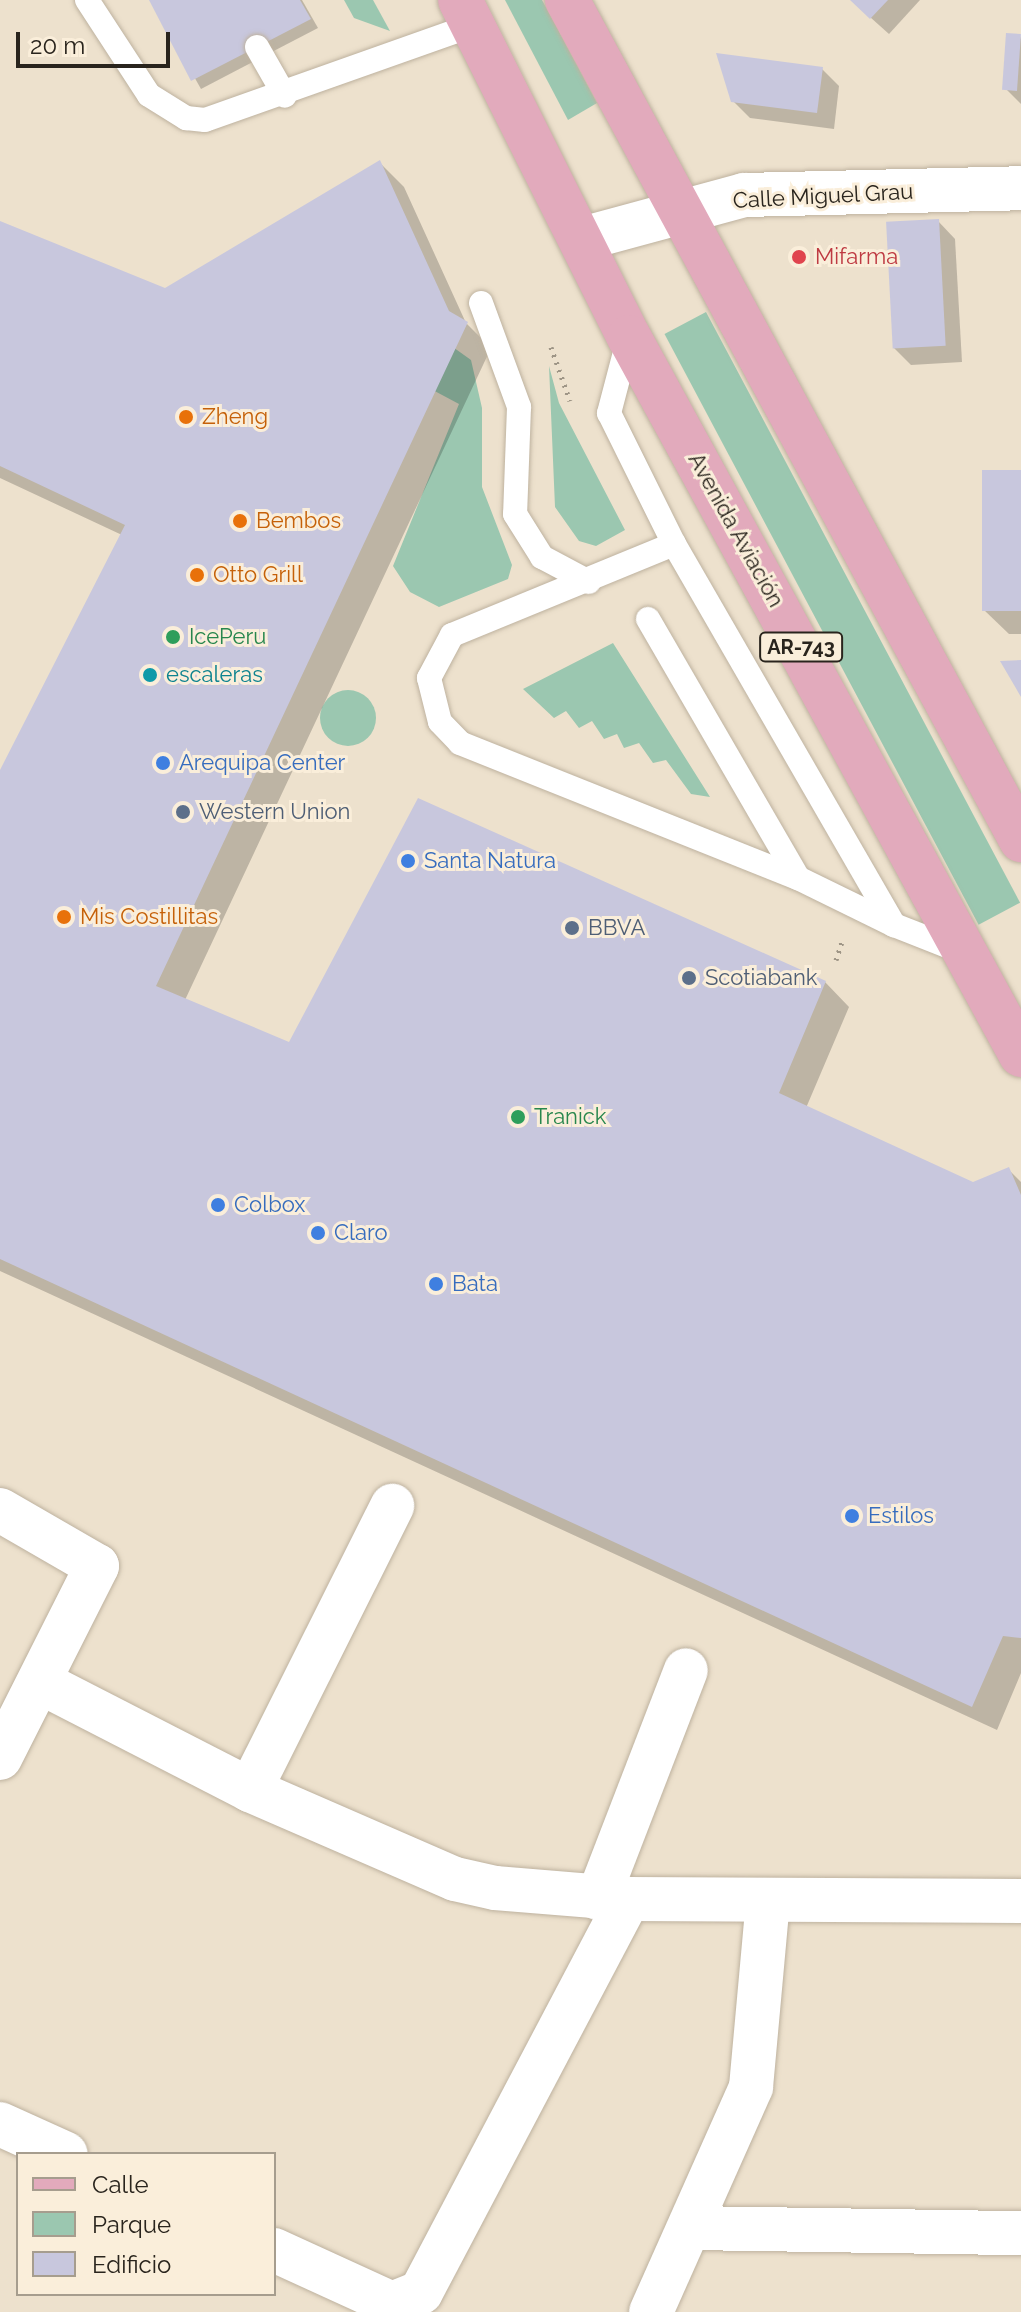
<!DOCTYPE html>
<meta charset="utf-8">
<style>
body{margin:0}
#map{position:relative;width:1021px;height:2312px;overflow:hidden;background:#ede1cd;font-family:Raleway,sans-serif}
div>[style]{position:absolute}
[style*='--x']{left:calc(var(--x)*1px);top:calc(var(--y)*1px);width:calc(var(--w)*1px);rotate:calc(var(--a)*1deg)}
.green>*{inset:0;background:#9bc7b0;transform-origin:0 0}
.round{border-radius:50%}
.shadow>*{inset:0;background:#0003}
.building>*{inset:0;background:#c8c7dd;transform-origin:0 0}
.path>*{height:5px;margin-top:-2.5px;transform-origin:0;background:repeating-linear-gradient(90deg,#9e9586 0 2px,transparent 0 8px)}
.roads{filter:drop-shadow(0 0 2px #beb29f) drop-shadow(0 0 2px #beb29f)}
.service>*{height:24px;margin:-12px;padding:0 12px;transform-origin:12px;border-radius:12px;background:#fff}
.minor>*{height:44px;margin:-22px;padding:0 22px;transform-origin:22px;border-radius:22px;background:#fff}
.tertiary>*{height:44px;margin:-22px;padding:0 22px;transform-origin:22px;border-radius:22px;background:#fff}
.primary>*{height:44px;margin:-22px;padding:0 22px;transform-origin:22px;border-radius:22px;background:#e2aabc}
.dots>*{width:22px;height:22px;translate:-50% -50%;box-sizing:border-box;border:4px solid #faeeda;border-radius:50%}
span{translate:-50% -50%;white-space:nowrap;text-align:center;line-height:1.15;-webkit-text-stroke:6px #faeeda;paint-order:stroke}
.shield-label span{padding:2px 6px;background:#faeeda;border:2px solid;border-radius:6px;-webkit-text-stroke-width:0}
.shield-label{font-size:20px;color:#29241d;font-weight:700}
.street-label{font-size:22px;color:#29241d}
.health-label{font-size:22px;color:#be3a42}
.left{translate:0 -50%;text-align:left}
.food-label{font-size:22px;color:#c56008}
.leisure-label{font-size:22px;color:#27864d}
.culture-label{font-size:22px;color:#0d838f}
.shop-label{font-size:22px;color:#366cbe}
.service-label{font-size:22px;color:#4e5e75}
.legend{position:absolute;left:16px;top:2152px;width:260px;height:144px;box-sizing:border-box;background:#faeeda;border:2px solid #a69d8e;margin:0;padding:10px 14px;list-style:none;font-size:24px;color:#29241d}
.legend li{display:flex;align-items:center;gap:16px;height:40px}
.legend b{width:40px;border:2px solid #a69d8e}
.scale{position:absolute;left:16px;top:32px;width:154px;height:36px;box-sizing:border-box;border:4px solid #29241d;border-top:0;padding-left:10px;font-size:24px;line-height:28px;white-space:nowrap;color:#29241d;-webkit-text-stroke:6px #faeeda;paint-order:stroke}
</style>
<div id="map">
<div class="green">
<div style="clip-path:polygon(344px 0,373px 0,390px 31px,354px 18px)"></div>
<div style="clip-path:polygon(505px 0,542px 0,597px 103px,568px 120px)"></div>
<div style="left:706px;top:312px;width:669px;height:47px;rotate:62deg"></div>
<div style="clip-path:polygon(443px 340px,471px 360px,482px 408px,482px 487px,512px 565px,508px 579px,439px 607px,410px 592px,393px 566px,459px 404px,429px 388px)"></div>
<div style="clip-path:polygon(549px 366px,559px 403px,625px 530px,596px 546px,579px 541px,555px 507px)"></div>
<div style="clip-path:polygon(613px 643px,710px 797px,691px 794px,666px 760px,653px 763px,639px 743px,624px 748px,617px 734px,604px 739px,592px 721px,579px 728px,566px 711px,554px 718px,523px 689px)"></div>
<div class="round" style="left:320px;top:690px;width:56px;height:56px"></div>
</div>
<div class="shadow">
<div style="clip-path:polygon(151px 0,302px 0,318px 28px,201px 89px)"></div>
<div style="clip-path:polygon(851px 0,920px 0,889px 34px)"></div>
<div style="clip-path:polygon(1021px 36px,1021px 104px,1006px 89px)"></div>
<div style="clip-path:polygon(822px 69px,839px 86px,834px 129px,750px 118px,733px 101px)"></div>
<div style="clip-path:polygon(380px 163px,404px 187px,466px 323px,491px 348px,185px 1000px,290px 1045px,825px 982px,849px 1007px,806px 1108px,973px 1184px,1009px 1170px,1021px 1182px,1021px 1673px,997px 1730px,0 1271px,0 774px,122px 535px,0 478px,0 223px,165px 290px)"></div>
<div style="clip-path:polygon(938px 221px,955px 239px,962px 362px,911px 365px,894px 348px)"></div>
<div style="clip-path:polygon(1021px 472px,1021px 634px,1009px 634px,984px 610px)"></div>
</div>
<div class="building">
<div style="clip-path:polygon(149px 0,300px 0,311px 19px,191px 81px)"></div>
<div style="clip-path:polygon(850px 0,888px 0,870px 19px)"></div>
<div style="left:1006px;top:33px;width:15px;height:57px;rotate:4deg"></div>
<div style="clip-path:polygon(716px 53px,823px 67px,817px 113px,731px 102px)"></div>
<div style="clip-path:polygon(380px 160px,449px 311px,468px 322px,156px 986px,289px 1042px,418px 798px,826px 981px,779px 1093px,973px 1182px,1009px 1167px,1021px 1195px,1021px 1638px,1003px 1636px,972px 1707px,0 1259px,0 770px,125px 525px,0 466px,0 221px,165px 288px)"></div>
<div style="left:939px;top:219px;width:127px;height:53px;rotate:87deg"></div>
<div style="left:982px;top:470px;width:39px;height:141px"></div>
<div style="clip-path:polygon(1021px 660px,1021px 697px,1000px 661px)"></div>
</div>
<div class="path">
<div style="--x:551;--y:347;--w:57;--a:70.6"></div>
<div style="--x:836;--y:960;--w:19;--a:-72"></div>
</div>
<div class="roads">
<div class="service">
<div style="--x:87;--y:0;--w:113;--a:56.9"></div>
<div style="--x:149;--y:95;--w:44;--a:31.9"></div>
<div style="--x:186;--y:118;--w:19;--a:6"></div>
<div style="--x:205;--y:120;--w:285;--a:-19.5"></div>
<div style="--x:257;--y:47;--w:56;--a:60.3"></div>
<div style="--x:481;--y:303;--w:111;--a:69.9"></div>
<div style="--x:519;--y:407;--w:107;--a:92.1"></div>
<div style="--x:515;--y:514;--w:51;--a:57.9"></div>
<div style="--x:542;--y:557;--w:53;--a:28"></div>
<div style="--x:629;--y:337;--w:79;--a:104.7"></div>
<div style="--x:609;--y:413;--w:146;--a:63.6"></div>
<div style="--x:674;--y:544;--w:440;--a:60"></div>
<div style="--x:894;--y:925;--w:76;--a:21.5"></div>
<div style="--x:674;--y:544;--w:240;--a:157.7"></div>
<div style="--x:452;--y:635;--w:49;--a:118.1"></div>
<div style="--x:429;--y:678;--w:45;--a:76"></div>
<div style="--x:440;--y:722;--w:29;--a:46"></div>
<div style="--x:460;--y:743;--w:364;--a:21.8"></div>
<div style="--x:798;--y:878;--w:107;--a:26.1"></div>
<div style="--x:648;--y:619;--w:299;--a:59.9"></div>
</div>
<div class="minor">
<div style="--x:0;--y:1510;--w:112;--a:30"></div>
<div style="--x:97;--y:1566;--w:215;--a:116.8"></div>
<div style="--x:40;--y:1682;--w:236;--a:27.2"></div>
<div style="--x:250;--y:1790;--w:223;--a:23.5"></div>
<div style="--x:455;--y:1879;--w:41;--a:12.7"></div>
<div style="--x:495;--y:1888;--w:133;--a:4.7"></div>
<div style="--x:628;--y:1899;--w:393;--a:0.3"></div>
<div style="--x:250;--y:1790;--w:318;--a:-63.4"></div>
<div style="--x:598;--y:1898;--w:244;--a:-68.9"></div>
<div style="--x:0;--y:2124;--w:72;--a:24.4"></div>
<div style="--x:691;--y:2228;--w:330;--a:0.9"></div>
<div style="--x:274;--y:2250;--w:130;--a:24.6"></div>
<div style="--x:392;--y:2304;--w:31;--a:-22"></div>
<div style="--x:421;--y:2292;--w:444;--a:-62.2"></div>
<div style="--x:651;--y:2312;--w:246;--a:-66"></div>
<div style="--x:751;--y:2087;--w:187;--a:-84.8"></div>
</div>
<div class="tertiary">
<div style="--x:582;--y:239;--w:168;--a:-15.2"></div>
<div style="--x:744;--y:195;--w:277;--a:-1.4"></div>
</div>
<div class="primary">
<div style="--x:460;--y:0;--w:377;--a:63.4"></div>
<div style="--x:629;--y:337;--w:818;--a:61.37"></div>
<div style="--x:567;--y:0;--w:955;--a:61.61"></div>
</div>
</div>
<div class="dots">
<div style="left:799px;top:257px;background:#e0444e"></div>
<div style="left:186px;top:417px;background:#e8710a"></div>
<div style="left:240px;top:521px;background:#e8710a"></div>
<div style="left:197px;top:575px;background:#e8710a"></div>
<div style="left:173px;top:637px;background:#2e9e5b"></div>
<div style="left:150px;top:675px;background:#0f9aa8"></div>
<div style="left:163px;top:763px;background:#3f7fe0"></div>
<div style="left:183px;top:812px;background:#5c6f8a"></div>
<div style="left:408px;top:861px;background:#3f7fe0"></div>
<div style="left:64px;top:917px;background:#e8710a"></div>
<div style="left:572px;top:928px;background:#5c6f8a"></div>
<div style="left:689px;top:978px;background:#5c6f8a"></div>
<div style="left:518px;top:1117px;background:#2e9e5b"></div>
<div style="left:218px;top:1205px;background:#3f7fe0"></div>
<div style="left:318px;top:1233px;background:#3f7fe0"></div>
<div style="left:436px;top:1284px;background:#3f7fe0"></div>
<div style="left:852px;top:1516px;background:#3f7fe0"></div>
</div>
<div class="shield-label">
<span style="left:801px;top:647px">AR-743</span>
</div>
<div class="street-label">
<span style="left:823px;top:196px;rotate:-3deg">Calle Miguel Grau</span>
<span style="left:736px;top:530px;rotate:61deg">Avenida Aviación</span>
</div>
<div class="health-label">
<span class="left" style="left:815px;top:257px">Mifarma</span>
</div>
<div class="food-label">
<span class="left" style="left:202px;top:417px">Zheng</span>
<span class="left" style="left:256px;top:521px">Bembos</span>
<span class="left" style="left:213px;top:575px">Otto Grill</span>
<span class="left" style="left:80px;top:917px">Mis Costillitas</span>
</div>
<div class="leisure-label">
<span class="left" style="left:189px;top:637px">IcePeru</span>
<span class="left" style="left:534px;top:1117px">Tranick</span>
</div>
<div class="culture-label">
<span class="left" style="left:166px;top:675px">escaleras</span>
</div>
<div class="shop-label">
<span class="left" style="left:179px;top:763px">Arequipa Center</span>
<span class="left" style="left:424px;top:861px">Santa Natura</span>
<span class="left" style="left:234px;top:1205px">Colbox</span>
<span class="left" style="left:334px;top:1233px">Claro</span>
<span class="left" style="left:452px;top:1284px">Bata</span>
<span class="left" style="left:868px;top:1516px">Estilos</span>
</div>
<div class="service-label">
<span class="left" style="left:199px;top:812px">Western Union</span>
<span class="left" style="left:588px;top:928px">BBVA</span>
<span class="left" style="left:705px;top:978px">Scotiabank</span>
</div>
<ul class="legend">
<li><b style="height:10px;background:#e2aabc"></b>Calle</li>
<li><b style="height:22px;background:#9bc7b0"></b>Parque</li>
<li><b style="height:22px;background:#c8c7dd"></b>Edificio</li>
</ul>
<div class="scale">20 m</div>
</div>
